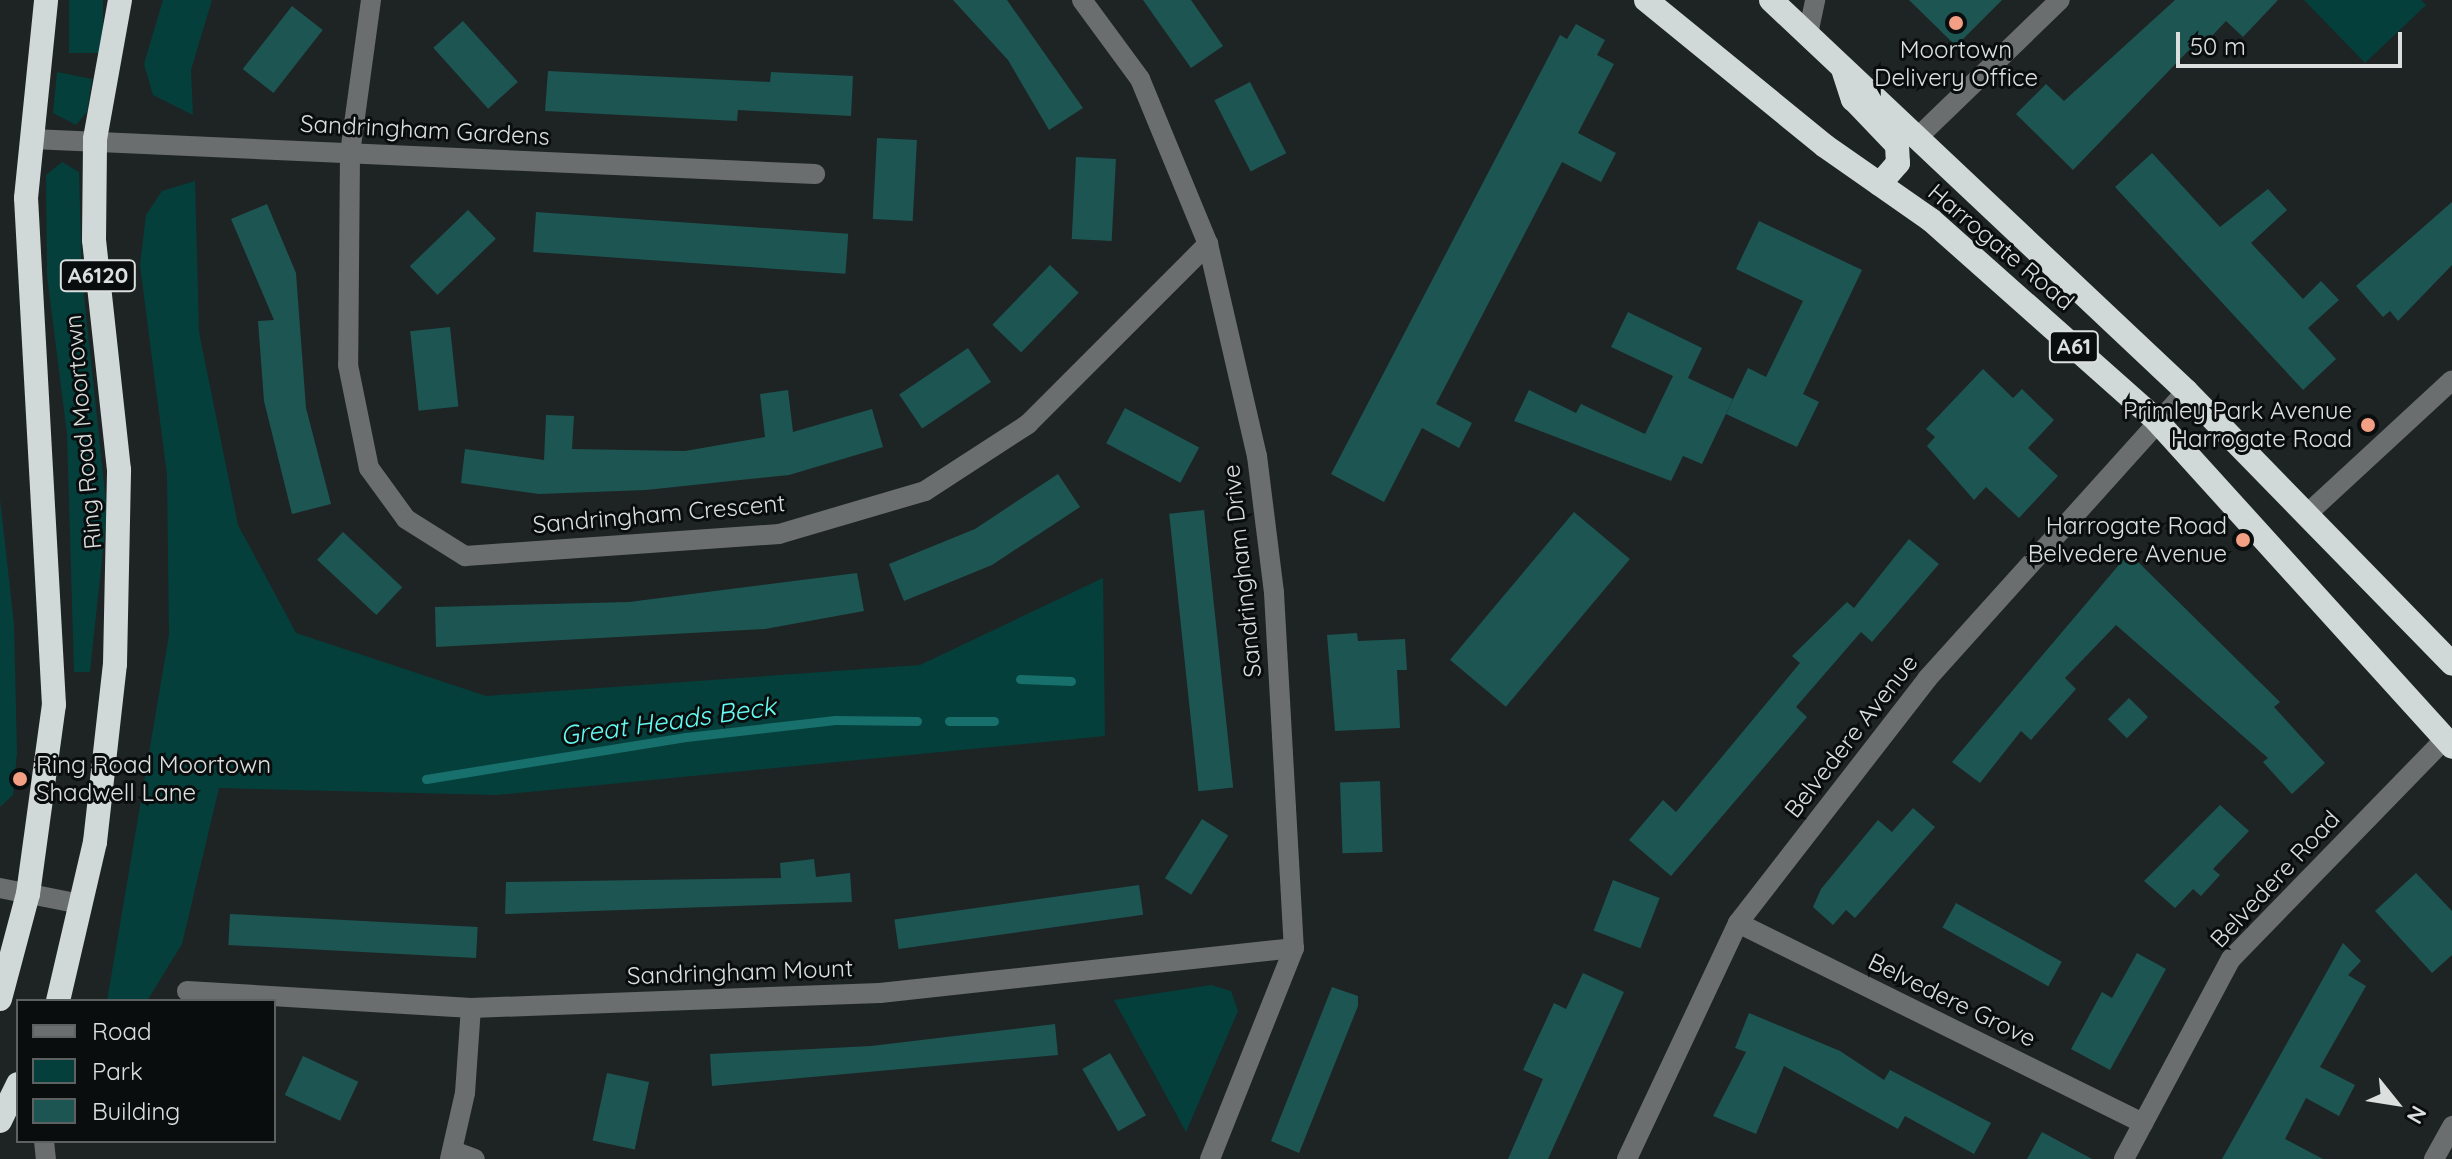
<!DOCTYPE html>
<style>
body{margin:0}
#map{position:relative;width:2452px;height:1159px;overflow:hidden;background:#1e2424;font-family:Quicksand,sans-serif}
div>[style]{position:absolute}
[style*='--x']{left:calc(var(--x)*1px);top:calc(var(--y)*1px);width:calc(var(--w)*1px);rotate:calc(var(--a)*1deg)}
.green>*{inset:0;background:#043f3c;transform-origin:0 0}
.stream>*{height:9px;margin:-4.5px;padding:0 4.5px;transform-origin:4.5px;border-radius:4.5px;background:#17706b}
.building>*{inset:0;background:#1c5552;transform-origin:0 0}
.minor>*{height:20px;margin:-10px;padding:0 10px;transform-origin:10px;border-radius:10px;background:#6b6e6e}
.highway>*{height:24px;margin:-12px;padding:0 12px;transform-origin:12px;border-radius:12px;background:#d0d9d8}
.dots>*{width:22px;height:22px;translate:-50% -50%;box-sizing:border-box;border:4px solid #0a0d0d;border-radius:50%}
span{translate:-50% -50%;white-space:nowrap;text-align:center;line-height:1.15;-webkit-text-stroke:6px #0a0d0d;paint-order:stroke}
.shield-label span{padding:2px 6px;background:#0a0d0d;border:2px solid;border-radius:6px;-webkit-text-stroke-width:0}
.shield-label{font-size:22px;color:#dbe0df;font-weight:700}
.poi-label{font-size:24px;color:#dbe0df}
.right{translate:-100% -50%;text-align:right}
.left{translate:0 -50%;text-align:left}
.street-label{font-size:24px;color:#dbe0df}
.water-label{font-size:26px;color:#64fcf2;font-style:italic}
.legend{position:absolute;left:16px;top:999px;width:260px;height:144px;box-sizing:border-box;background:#0a0d0d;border:2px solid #5e6161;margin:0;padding:10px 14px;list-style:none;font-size:24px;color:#dbe0df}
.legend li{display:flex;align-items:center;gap:16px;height:40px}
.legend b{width:40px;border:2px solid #5e6161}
.north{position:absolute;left:2356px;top:1063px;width:80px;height:80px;-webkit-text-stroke:6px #0a0d0d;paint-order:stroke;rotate:120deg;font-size:22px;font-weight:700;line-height:32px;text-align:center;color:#dbe0df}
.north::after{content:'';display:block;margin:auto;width:28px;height:36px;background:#dbe0df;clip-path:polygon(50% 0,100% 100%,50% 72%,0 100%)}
.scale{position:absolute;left:2176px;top:32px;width:226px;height:36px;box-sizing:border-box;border:4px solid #dbe0df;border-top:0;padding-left:10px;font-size:24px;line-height:28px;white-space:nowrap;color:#dbe0df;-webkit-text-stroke:6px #0a0d0d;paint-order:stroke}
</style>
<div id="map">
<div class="green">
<div style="left:69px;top:0;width:34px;height:53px"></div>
<div style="clip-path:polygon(163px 0,212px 0,191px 70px,193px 115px,153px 95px,144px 64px)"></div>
<div style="clip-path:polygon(2304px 0,2421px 0,2426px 5px,2365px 63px)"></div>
<div style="clip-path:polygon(57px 72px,92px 79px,87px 112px,76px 125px,53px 113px)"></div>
<div style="clip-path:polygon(62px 162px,79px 172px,82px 276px,107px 512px,90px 672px,74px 672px,67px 434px,47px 275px,46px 175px)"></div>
<div style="clip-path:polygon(195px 181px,199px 332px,238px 525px,296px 633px,486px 696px,920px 665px,1103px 578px,1105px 736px,497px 795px,219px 788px,182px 944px,147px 1001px,107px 1001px,169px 635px,167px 475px,140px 265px,146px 215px,162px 191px)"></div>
<div style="clip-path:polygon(0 499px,14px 624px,17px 753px,13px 795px,0 807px)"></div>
<div style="clip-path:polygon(1211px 985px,1231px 991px,1238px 1011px,1186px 1132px,1114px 1000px)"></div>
</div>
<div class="stream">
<div style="--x:1020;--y:679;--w:51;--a:2.2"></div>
<div style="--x:949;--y:721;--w:45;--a:0"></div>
<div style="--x:426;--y:779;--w:263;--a:-9.2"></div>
<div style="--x:686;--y:737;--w:150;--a:-6.5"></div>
<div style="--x:835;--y:720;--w:82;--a:0.7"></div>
</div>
<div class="building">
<div style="clip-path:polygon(953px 0,1007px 0,1083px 108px,1049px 130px,1008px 60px)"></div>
<div style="clip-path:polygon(1143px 0,1191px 0,1223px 46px,1191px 68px)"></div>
<div style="clip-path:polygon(1909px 0,2002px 0,1956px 46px)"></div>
<div style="clip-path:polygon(2175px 0,2278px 0,2243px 37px,2226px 21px,2195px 54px,2190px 49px,2073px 170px,2016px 114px,2046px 84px,2064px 101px)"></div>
<div style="left:292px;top:6px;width:39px;height:80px;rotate:38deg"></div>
<div style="left:463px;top:21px;width:82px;height:40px;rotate:48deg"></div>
<div style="clip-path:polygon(1576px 24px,1605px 40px,1597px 55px,1614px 64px,1578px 133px,1616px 153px,1601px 182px,1562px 162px,1436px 404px,1472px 423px,1459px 448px,1422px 428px,1384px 502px,1331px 474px,1560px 35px,1567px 39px)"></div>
<div style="clip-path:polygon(548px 71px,770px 82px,771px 72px,853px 76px,851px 116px,738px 110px,737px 121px,545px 111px)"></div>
<div style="left:1250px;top:82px;width:80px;height:40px;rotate:63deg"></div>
<div style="left:877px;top:138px;width:40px;height:81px;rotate:3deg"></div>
<div style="clip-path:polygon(2152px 153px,2220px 227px,2268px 189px,2287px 210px,2251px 243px,2303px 299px,2321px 281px,2339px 300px,2308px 328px,2336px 359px,2303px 390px,2115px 187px)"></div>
<div style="left:1076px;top:157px;width:40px;height:82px;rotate:3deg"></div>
<div style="clip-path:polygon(2452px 202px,2452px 265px,2398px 321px,2390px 311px,2383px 317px,2356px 286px)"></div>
<div style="clip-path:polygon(267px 204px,296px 273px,306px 408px,331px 504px,292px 514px,264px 401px,258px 321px,274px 320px,231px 219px)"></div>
<div style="left:468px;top:210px;width:40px;height:81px;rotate:46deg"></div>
<div style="left:536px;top:212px;width:313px;height:40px;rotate:4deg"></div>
<div style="clip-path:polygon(1759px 221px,1862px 270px,1803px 394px,1819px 402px,1797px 447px,1726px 414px,1748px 368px,1766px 377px,1803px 301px,1736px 269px)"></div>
<div style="left:1050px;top:265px;width:40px;height:83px;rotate:44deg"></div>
<div style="clip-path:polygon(1628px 312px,1702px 348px,1688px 378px,1733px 399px,1702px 464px,1683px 456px,1671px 481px,1514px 421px,1529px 390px,1576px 413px,1581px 404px,1645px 434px,1673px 376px,1611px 347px)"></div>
<div style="left:450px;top:327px;width:80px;height:40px;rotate:84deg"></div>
<div style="left:968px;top:348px;width:41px;height:83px;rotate:56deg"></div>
<div style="clip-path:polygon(1983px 369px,2013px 398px,2022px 389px,2054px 420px,2028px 448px,2058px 476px,2019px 518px,1986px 487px,1974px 500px,1927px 446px,1935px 437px,1926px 429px)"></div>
<div style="clip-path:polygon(788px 390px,793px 432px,872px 409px,883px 447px,789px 475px,646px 490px,539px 494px,461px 483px,465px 449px,544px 460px,546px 415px,574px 416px,572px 449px,685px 451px,765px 437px,760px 394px)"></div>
<div style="left:1125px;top:408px;width:84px;height:40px;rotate:28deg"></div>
<div style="clip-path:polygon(1058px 474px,1080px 507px,992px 565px,904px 601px,889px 564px,975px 529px)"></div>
<div style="left:1204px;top:510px;width:279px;height:35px;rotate:84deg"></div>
<div style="left:1574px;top:512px;width:73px;height:193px;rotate:40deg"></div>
<div style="left:343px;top:532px;width:81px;height:38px;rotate:43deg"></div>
<div style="clip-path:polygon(1909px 539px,1939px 564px,1872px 642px,1861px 632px,1796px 707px,1807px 717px,1671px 876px,1629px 840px,1663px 800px,1676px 812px,1800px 663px,1792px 656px,1847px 602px,1854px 608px)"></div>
<div style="clip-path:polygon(2129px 553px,2280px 702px,2274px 707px,2325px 763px,2292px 794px,2263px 762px,2268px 758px,2116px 625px,2065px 678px,2076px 689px,2031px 740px,2021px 731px,1980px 783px,1952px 762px)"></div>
<div style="clip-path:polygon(857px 573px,864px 611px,765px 629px,436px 647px,435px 607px,629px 602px)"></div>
<div style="clip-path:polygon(1357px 633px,1358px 641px,1405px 639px,1407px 670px,1397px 670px,1400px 728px,1335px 731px,1327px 635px)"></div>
<div style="left:2129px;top:698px;width:27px;height:30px;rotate:45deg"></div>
<div style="left:1380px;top:781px;width:71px;height:40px;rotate:88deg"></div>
<div style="clip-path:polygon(2220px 805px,2249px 831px,2213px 869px,2220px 875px,2201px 896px,2193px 889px,2175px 908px,2144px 881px)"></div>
<div style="clip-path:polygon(1913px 808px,1935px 827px,1855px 918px,1846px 910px,1833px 925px,1813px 907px,1821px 889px,1878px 820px,1892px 832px)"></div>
<div style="left:1202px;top:819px;width:31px;height:70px;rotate:32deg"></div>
<div style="clip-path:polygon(814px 859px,816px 877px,850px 873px,852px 902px,505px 914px,506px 882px,781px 878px,780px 863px)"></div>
<div style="clip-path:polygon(2416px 873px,2452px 911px,2452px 955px,2432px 973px,2375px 911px)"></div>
<div style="left:1613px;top:880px;width:50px;height:54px;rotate:21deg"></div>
<div style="left:1139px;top:885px;width:30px;height:247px;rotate:82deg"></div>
<div style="left:1956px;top:903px;width:121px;height:28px;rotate:29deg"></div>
<div style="left:230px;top:914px;width:248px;height:31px;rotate:3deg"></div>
<div style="clip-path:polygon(2343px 943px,2361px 961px,2348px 975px,2366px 986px,2320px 1067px,2355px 1085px,2339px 1116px,2306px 1098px,2285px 1139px,2323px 1159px,2222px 1159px)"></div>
<div style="clip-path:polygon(2137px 953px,2166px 969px,2110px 1070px,2071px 1049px,2102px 992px,2112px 998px)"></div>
<div style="clip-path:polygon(1583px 973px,1624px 992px,1548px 1159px,1508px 1159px,1543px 1079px,1523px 1070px,1554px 1003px,1566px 1009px)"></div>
<div style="clip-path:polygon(1332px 987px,1358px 996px,1358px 1006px,1299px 1153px,1271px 1141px)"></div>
<div style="clip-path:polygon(1749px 1013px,1840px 1051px,1884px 1080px,1890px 1070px,1991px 1123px,1974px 1154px,1905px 1116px,1898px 1129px,1784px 1066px,1756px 1134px,1713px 1116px,1746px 1052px,1735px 1048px)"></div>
<div style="clip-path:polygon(1055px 1024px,1058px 1055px,712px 1086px,710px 1054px,871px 1046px)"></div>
<div style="left:1110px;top:1053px;width:72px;height:32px;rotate:60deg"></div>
<div style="left:303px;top:1056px;width:61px;height:43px;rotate:25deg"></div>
<div style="left:607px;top:1073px;width:43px;height:69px;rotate:12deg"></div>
<div style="clip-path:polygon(2042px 1132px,2092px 1159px,2027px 1159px)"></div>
</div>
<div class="minor">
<div style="--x:371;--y:0;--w:155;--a:97.8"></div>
<div style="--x:350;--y:154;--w:211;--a:90.5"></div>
<div style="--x:348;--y:365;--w:105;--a:78.5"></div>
<div style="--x:369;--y:468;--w:63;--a:54"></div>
<div style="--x:406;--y:519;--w:70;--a:32.1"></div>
<div style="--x:465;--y:556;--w:315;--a:-4"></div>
<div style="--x:779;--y:534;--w:152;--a:-16.4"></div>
<div style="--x:925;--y:491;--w:123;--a:-33"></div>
<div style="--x:1028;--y:424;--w:255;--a:-45"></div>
<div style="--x:1082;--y:0;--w:98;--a:53.7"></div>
<div style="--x:1140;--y:79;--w:178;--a:67.6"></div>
<div style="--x:1208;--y:244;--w:218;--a:77"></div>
<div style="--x:1257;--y:456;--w:138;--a:82.9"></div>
<div style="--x:1274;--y:593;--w:356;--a:86.8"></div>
<div style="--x:1294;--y:948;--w:227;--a:111.7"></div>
<div style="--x:1808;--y:34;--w:35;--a:-78"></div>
<div style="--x:1918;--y:137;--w:197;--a:-44"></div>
<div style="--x:32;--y:139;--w:784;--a:2.56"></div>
<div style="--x:2307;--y:514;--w:197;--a:-42.7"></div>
<div style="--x:0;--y:888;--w:82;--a:11.3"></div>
<div style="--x:1738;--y:923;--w:452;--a:26.3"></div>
<div style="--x:187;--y:991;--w:285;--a:3.4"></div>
<div style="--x:471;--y:1008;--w:409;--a:-2.1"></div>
<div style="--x:880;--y:993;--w:416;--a:-6.2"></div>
<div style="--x:44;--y:1141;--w:18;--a:84"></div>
<div style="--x:453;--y:1151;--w:23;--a:20"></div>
<div style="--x:450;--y:1159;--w:68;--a:-77.2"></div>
<div style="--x:465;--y:1093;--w:85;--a:-86"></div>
<div style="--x:1627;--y:1159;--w:261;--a:-64.8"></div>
<div style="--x:1738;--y:923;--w:309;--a:-52.2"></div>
<div style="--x:1927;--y:679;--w:387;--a:-48"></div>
<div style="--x:2124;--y:1159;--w:227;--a:-61.9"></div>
<div style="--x:2231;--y:959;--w:307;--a:-45.8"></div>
<div style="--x:2434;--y:1159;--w:38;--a:-61"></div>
</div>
<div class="highway">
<div style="--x:1646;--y:0;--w:231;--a:39.2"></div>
<div style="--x:1825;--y:146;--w:129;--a:34.9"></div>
<div style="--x:1931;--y:220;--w:301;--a:41.6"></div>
<div style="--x:2156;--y:420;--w:441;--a:47.8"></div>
<div style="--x:1771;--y:0;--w:570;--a:43.29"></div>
<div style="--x:2186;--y:391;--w:381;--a:45.7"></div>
<div style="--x:1843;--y:69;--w:32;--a:72"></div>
<div style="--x:1853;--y:99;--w:64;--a:46.3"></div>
<div style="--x:1897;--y:145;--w:18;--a:87"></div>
<div style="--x:1898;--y:163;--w:28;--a:131"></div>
<div style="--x:0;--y:999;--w:109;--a:-75.1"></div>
<div style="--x:28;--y:894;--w:191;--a:-82.2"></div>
<div style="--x:54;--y:705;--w:508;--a:-93.16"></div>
<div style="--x:26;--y:198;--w:199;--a:-84.2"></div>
<div style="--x:58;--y:1001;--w:163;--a:-76.9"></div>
<div style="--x:95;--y:842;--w:179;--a:-83.6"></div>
<div style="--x:115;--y:664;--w:194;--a:-88.8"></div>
<div style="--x:119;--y:470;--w:231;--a:-96.2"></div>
<div style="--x:94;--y:240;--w:101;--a:-89.4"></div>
<div style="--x:95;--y:139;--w:141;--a:-79.8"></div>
<div style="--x:0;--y:1121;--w:41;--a:-64.1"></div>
</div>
<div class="dots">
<div style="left:1956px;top:23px;background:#f39f83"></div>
<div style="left:2368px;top:425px;background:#f39f83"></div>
<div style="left:2243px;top:540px;background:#f39f83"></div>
<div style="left:20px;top:779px;background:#f39f83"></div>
</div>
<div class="shield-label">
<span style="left:98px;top:276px">A6120</span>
<span style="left:2074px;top:347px">A61</span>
</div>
<div class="poi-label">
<span style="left:1956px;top:64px">Moortown<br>Delivery Office</span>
<span class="right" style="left:2352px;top:425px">Primley Park Avenue<br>Harrogate Road</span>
<span class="right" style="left:2227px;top:540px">Harrogate Road<br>Belvedere Avenue</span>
<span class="left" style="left:36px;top:779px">Ring Road Moortown<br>Shadwell Lane</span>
</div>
<div class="street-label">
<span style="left:425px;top:130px;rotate:3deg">Sandringham Gardens</span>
<span style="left:2001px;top:247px;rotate:40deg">Harrogate Road</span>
<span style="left:83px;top:432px;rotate:-95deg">Ring Road Moortown</span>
<span style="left:659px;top:514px;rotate:-5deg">Sandringham Crescent</span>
<span style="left:1242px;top:571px;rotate:-96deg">Sandringham Drive</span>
<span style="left:1851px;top:736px;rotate:-52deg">Belvedere Avenue</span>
<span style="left:2275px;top:879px;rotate:-47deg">Belvedere Road</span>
<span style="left:740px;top:972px;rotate:-2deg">Sandringham Mount</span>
<span style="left:1952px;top:1000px;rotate:26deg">Belvedere Grove</span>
</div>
<div class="water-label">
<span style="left:668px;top:721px;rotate:-8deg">Great Heads Beck</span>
</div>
<ul class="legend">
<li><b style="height:10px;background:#6b6e6e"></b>Road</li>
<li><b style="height:22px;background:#043f3c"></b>Park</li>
<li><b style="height:22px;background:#1c5552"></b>Building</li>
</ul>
<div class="north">N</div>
<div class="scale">50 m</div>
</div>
